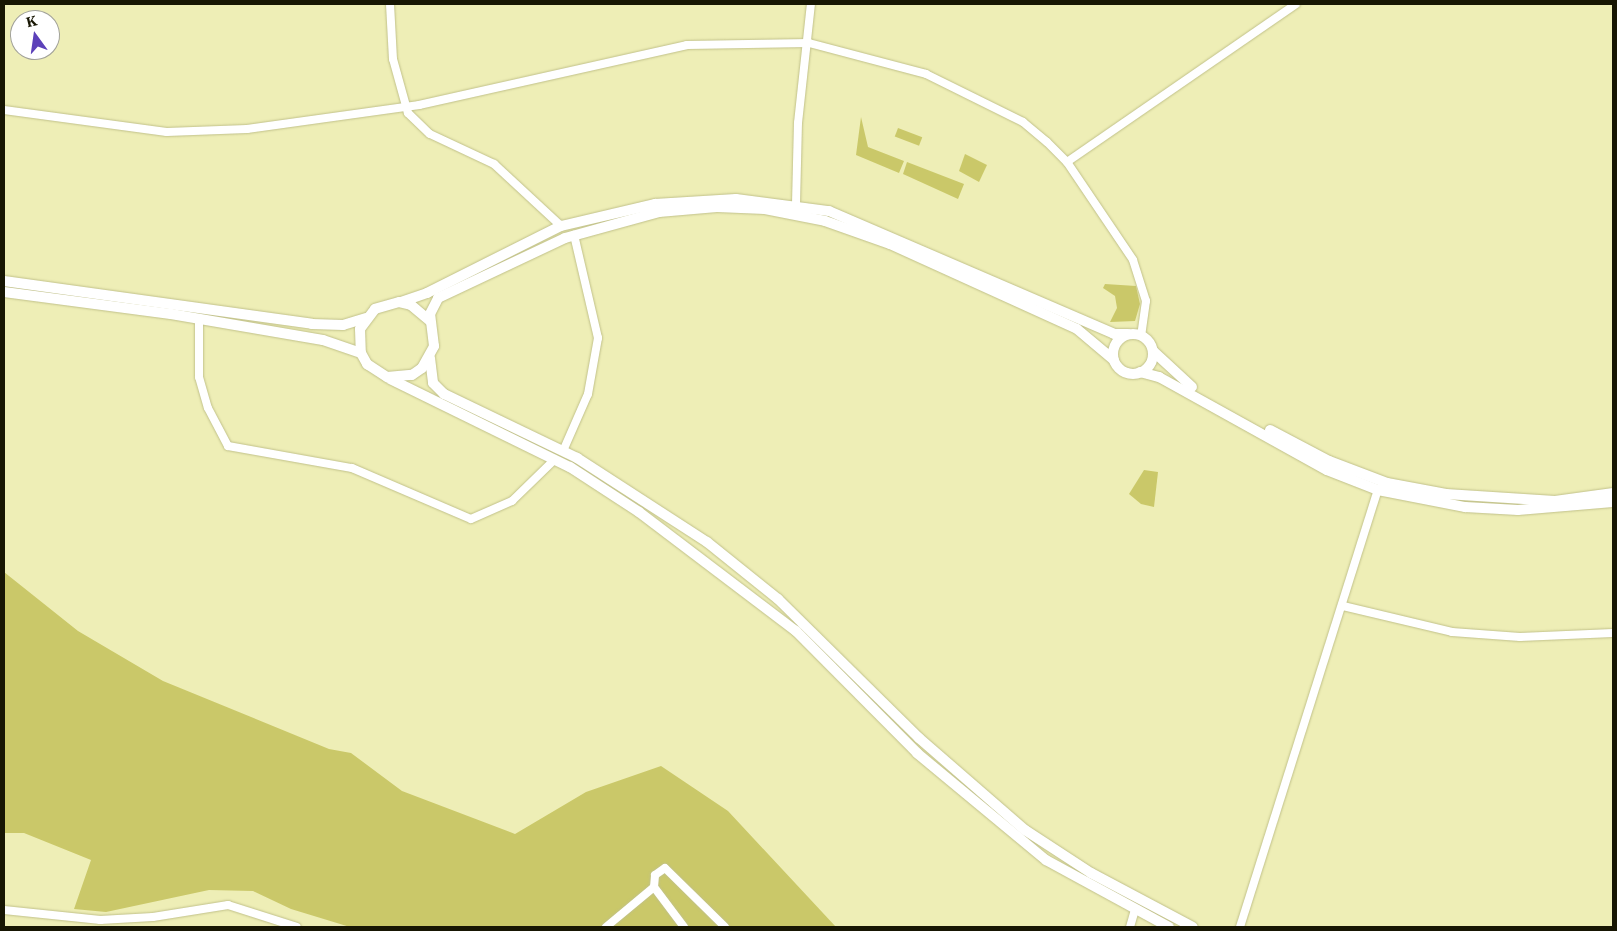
<!DOCTYPE html>
<style>
body{margin:0}
#map{position:relative;width:1617px;height:931px;overflow:hidden;background:#eeeeb6;font-family:"IBM Plex Serif",serif}
div>[style]{position:absolute}
[style*='--x']{left:calc(var(--x)*1px);top:calc(var(--y)*1px);width:calc(var(--w)*1px);rotate:calc(var(--a)*1deg)}
.green>*{inset:0;background:#cac869;transform-origin:0 0}
.roads{filter:drop-shadow(0 0 1px #c1c18a) drop-shadow(0 0 1px #c1c18a)}
.street>*{height:8px;margin:-4px;padding:0 4px;transform-origin:4px;border-radius:4px;background:#fff}
.secondary>*{height:10px;margin:-5px;padding:0 5px;transform-origin:5px;border-radius:5px;background:#fff}
.secondary>.ring{margin:-5px;padding:0;box-sizing:content-box;background:none;border:10px solid #fff;border-radius:50%}
span{translate:-50% -50%;white-space:nowrap;text-align:center;line-height:1.15;-webkit-text-stroke:4px #fff;paint-order:stroke}
.frame{position:absolute;inset:0;border:5px solid #171603;pointer-events:none}
.north{position:absolute;left:10px;top:10px;width:50px;height:50px;box-sizing:border-box;background:#fff;border:1px solid #a2a29a;border-radius:50%;rotate:346deg;font-size:14px;font-weight:700;line-height:20px;text-align:center;color:#171603}
.north::after{content:'';display:block;margin:auto;width:18px;height:22px;background:#5c41b9;clip-path:polygon(50% 0,100% 100%,50% 72%,0 100%)}
</style>
<div id="map">
<div class="green">
<div style="clip-path:polygon(861px 117px,868px 147px,904px 161px,899px 173px,856px 155px)"></div>
<div style="left:898px;top:128px;width:26px;height:9px;rotate:21deg"></div>
<div style="clip-path:polygon(965px 154px,987px 165px,979px 182px,959px 171px)"></div>
<div style="clip-path:polygon(907px 162px,964px 184px,958px 199px,903px 174px)"></div>
<div style="clip-path:polygon(1105px 284px,1136px 286px,1140px 304px,1135px 321px,1110px 322px,1117px 308px,1115px 296px,1103px 288px)"></div>
<div style="clip-path:polygon(1144px 470px,1158px 472px,1154px 507px,1141px 504px,1129px 494px)"></div>
<div style="clip-path:polygon(4px 572px,78px 631px,163px 681px,329px 749px,351px 753px,402px 791px,515px 834px,586px 792px,661px 766px,728px 811px,836px 927px,350px 927px,291px 909px,253px 891px,209px 890px,106px 912px,74px 909px,91px 860px,24px 833px,4px 833px)"></div>
</div>
<div class="roads">
<div class="street">
<div style="--x:390;--y:4;--w:55;--a:86.9"></div>
<div style="--x:393;--y:59;--w:56;--a:74.5"></div>
<div style="--x:408;--y:113;--w:30;--a:44"></div>
<div style="--x:430;--y:134;--w:71;--a:25.1"></div>
<div style="--x:494;--y:164;--w:91;--a:42.8"></div>
<div style="--x:4;--y:110;--w:164;--a:7.7"></div>
<div style="--x:167;--y:132;--w:80;--a:-2.1"></div>
<div style="--x:247;--y:129;--w:174;--a:-7.9"></div>
<div style="--x:419;--y:105;--w:275;--a:-12.6"></div>
<div style="--x:687;--y:45;--w:122;--a:-0.9"></div>
<div style="--x:809;--y:43;--w:121;--a:14.8"></div>
<div style="--x:926;--y:74;--w:108;--a:26.3"></div>
<div style="--x:1023;--y:122;--w:31;--a:40"></div>
<div style="--x:1047;--y:142;--w:28;--a:45"></div>
<div style="--x:1067;--y:162;--w:118;--a:56"></div>
<div style="--x:1133;--y:260;--w:43;--a:72.4"></div>
<div style="--x:1146;--y:301;--w:34;--a:98"></div>
<div style="--x:1067;--y:162;--w:278;--a:-34.6"></div>
<div style="--x:796;--y:204;--w:81;--a:-88.6"></div>
<div style="--x:798;--y:123;--w:120;--a:-83.8"></div>
<div style="--x:199;--y:319;--w:58;--a:90"></div>
<div style="--x:199;--y:377;--w:32;--a:74"></div>
<div style="--x:208;--y:408;--w:43;--a:62.2"></div>
<div style="--x:228;--y:446;--w:126;--a:10.1"></div>
<div style="--x:352;--y:468;--w:129;--a:23.2"></div>
<div style="--x:471;--y:519;--w:45;--a:-23.7"></div>
<div style="--x:512;--y:501;--w:59;--a:-44.3"></div>
<div style="--x:563;--y:451;--w:62;--a:-66.3"></div>
<div style="--x:588;--y:394;--w:57;--a:-79.9"></div>
<div style="--x:598;--y:338;--w:106;--a:-103.1"></div>
<div style="--x:1343;--y:606;--w:112;--a:13.4"></div>
<div style="--x:1452;--y:632;--w:68;--a:4.2"></div>
<div style="--x:1520;--y:637;--w:93;--a:-2.5"></div>
<div style="--x:4;--y:910;--w:97;--a:5.9"></div>
<div style="--x:100;--y:920;--w:53;--a:-3.2"></div>
<div style="--x:153;--y:917;--w:76;--a:-9.1"></div>
<div style="--x:228;--y:905;--w:72;--a:17.7"></div>
<div style="--x:606;--y:927;--w:62;--a:-39.8"></div>
<div style="--x:684;--y:927;--w:50;--a:-126.9"></div>
<div style="--x:654;--y:887;--w:12;--a:-85"></div>
<div style="--x:655;--y:875;--w:12;--a:-35"></div>
<div style="--x:665;--y:868;--w:84;--a:44.5"></div>
<div style="--x:1130;--y:927;--w:18;--a:-74"></div>
<div style="--x:1240;--y:927;--w:458;--a:-72.5"></div>
</div>
<div class="secondary">
<div style="--x:4;--y:281;--w:311;--a:7.9"></div>
<div style="--x:312;--y:324;--w:31;--a:2"></div>
<div style="--x:343;--y:325;--w:24;--a:-17"></div>
<div style="--x:4;--y:292;--w:168;--a:7.5"></div>
<div style="--x:171;--y:314;--w:154;--a:9.7"></div>
<div style="--x:323;--y:340;--w:40;--a:18.9"></div>
<div style="--x:401;--y:302;--w:28;--a:-19"></div>
<div style="--x:427;--y:293;--w:150;--a:-26.6"></div>
<div style="--x:561;--y:226;--w:97;--a:-13.2"></div>
<div style="--x:655;--y:204;--w:81;--a:-3.5"></div>
<div style="--x:736;--y:199;--w:94;--a:7.4"></div>
<div style="--x:829;--y:211;--w:310;--a:23.3"></div>
<div style="--x:1114;--y:334;--w:14;--a:0"></div>
<div style="--x:430;--y:321;--w:25;--a:-140"></div>
<div style="--x:411;--y:305;--w:12;--a:-166"></div>
<div style="--x:399;--y:302;--w:25;--a:164"></div>
<div style="--x:375;--y:309;--w:25;--a:127"></div>
<div style="--x:360;--y:329;--w:24;--a:88"></div>
<div style="--x:361;--y:353;--w:13;--a:61"></div>
<div style="--x:367;--y:364;--w:24;--a:33"></div>
<div style="--x:387;--y:377;--w:25;--a:-5"></div>
<div style="--x:412;--y:375;--w:12;--a:-35"></div>
<div style="--x:422;--y:368;--w:25;--a:-61"></div>
<div style="--x:434;--y:346;--w:32;--a:-97"></div>
<div style="--x:430;--y:314;--w:18;--a:-63"></div>
<div style="--x:438;--y:298;--w:140;--a:-25.3"></div>
<div style="--x:565;--y:238;--w:98;--a:-15.5"></div>
<div style="--x:659;--y:212;--w:58;--a:-4.9"></div>
<div style="--x:717;--y:207;--w:48;--a:2.4"></div>
<div style="--x:765;--y:209;--w:61;--a:11.3"></div>
<div style="--x:825;--y:221;--w:69;--a:19.5"></div>
<div style="--x:890;--y:244;--w:205;--a:24.4"></div>
<div style="--x:1077;--y:329;--w:48;--a:40"></div>
<div class="ring" style="left:1113px;top:334px;width:30px;height:30px"></div>
<div style="--x:1153;--y:351;--w:53;--a:42.7"></div>
<div style="--x:430;--y:358;--w:25;--a:83"></div>
<div style="--x:433;--y:383;--w:16;--a:45"></div>
<div style="--x:444;--y:394;--w:148;--a:25.7"></div>
<div style="--x:577;--y:458;--w:155;--a:32.9"></div>
<div style="--x:707;--y:542;--w:91;--a:38.8"></div>
<div style="--x:778;--y:599;--w:198;--a:44.6"></div>
<div style="--x:919;--y:738;--w:140;--a:41"></div>
<div style="--x:1025;--y:830;--w:79;--a:33.1"></div>
<div style="--x:1091;--y:873;--w:115;--a:27.9"></div>
<div style="--x:1140;--y:372;--w:20;--a:15"></div>
<div style="--x:1159;--y:377;--w:192;--a:29"></div>
<div style="--x:1327;--y:470;--w:55;--a:21.4"></div>
<div style="--x:1378;--y:490;--w:89;--a:11.1"></div>
<div style="--x:1465;--y:507;--w:53;--a:3.2"></div>
<div style="--x:1518;--y:510;--w:95;--a:-4.8"></div>
<div style="--x:390;--y:379;--w:200;--a:26.1"></div>
<div style="--x:570;--y:467;--w:82;--a:33.1"></div>
<div style="--x:639;--y:512;--w:197;--a:37.2"></div>
<div style="--x:796;--y:631;--w:172;--a:45.2"></div>
<div style="--x:917;--y:753;--w:168;--a:39.7"></div>
<div style="--x:1046;--y:860;--w:140;--a:28.6"></div>
<div style="--x:1270;--y:430;--w:67;--a:27.7"></div>
<div style="--x:1329;--y:461;--w:62;--a:20.8"></div>
<div style="--x:1387;--y:483;--w:60;--a:10.6"></div>
<div style="--x:1446;--y:494;--w:109;--a:3.7"></div>
<div style="--x:1555;--y:501;--w:59;--a:-7.9"></div>
</div>
</div>
<div class="frame"></div>
<div class="north">K</div>
</div>
